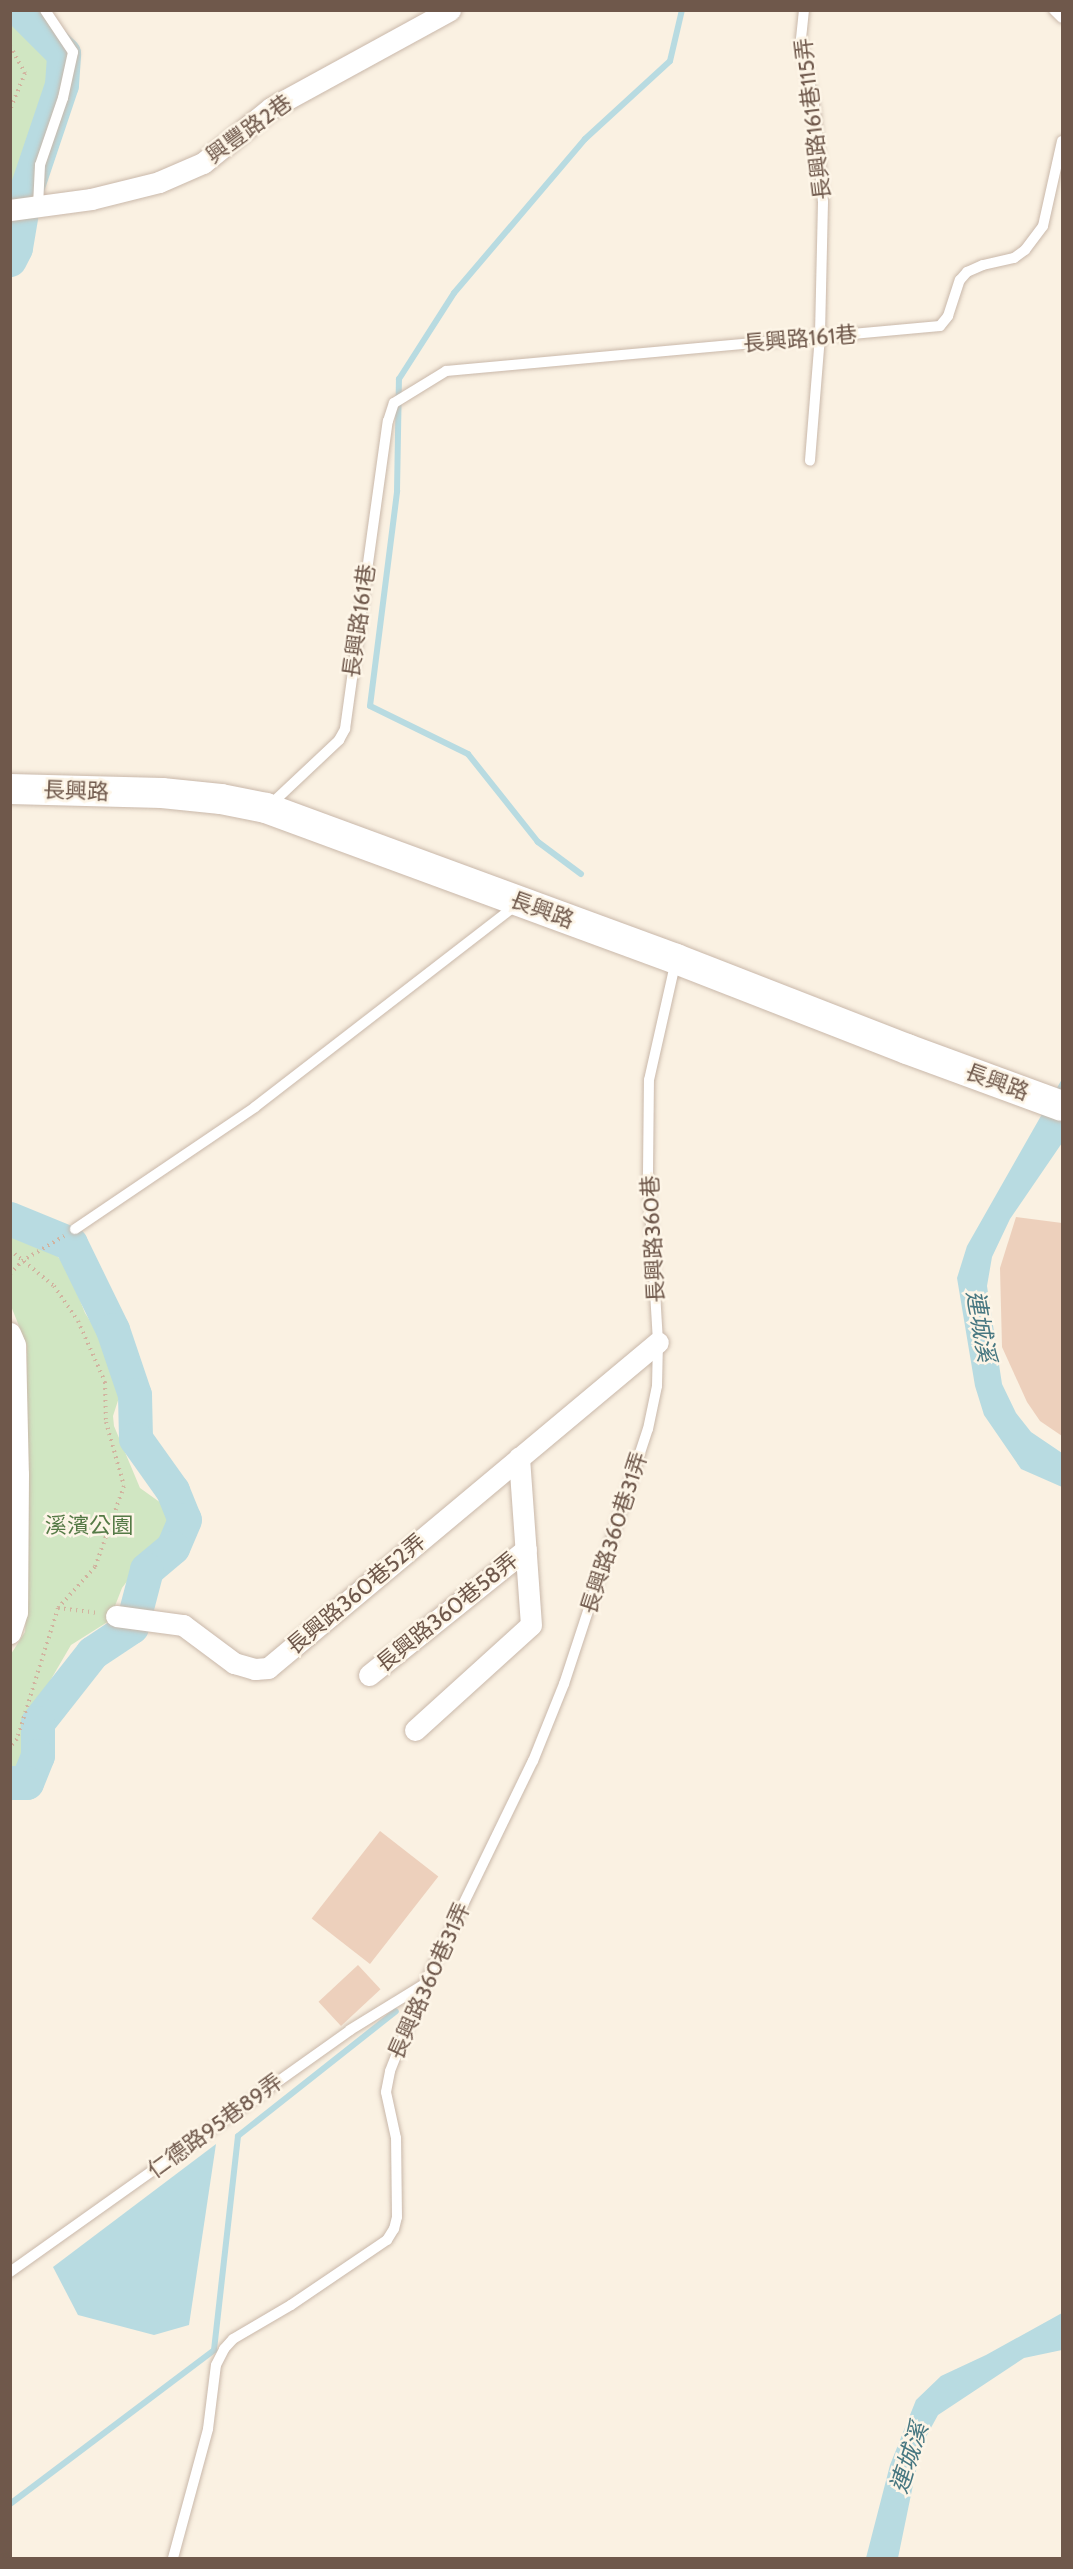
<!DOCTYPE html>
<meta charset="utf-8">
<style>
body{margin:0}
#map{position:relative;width:1073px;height:2569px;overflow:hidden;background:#faf1e2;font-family:Cabin,"Noto Sans TC",sans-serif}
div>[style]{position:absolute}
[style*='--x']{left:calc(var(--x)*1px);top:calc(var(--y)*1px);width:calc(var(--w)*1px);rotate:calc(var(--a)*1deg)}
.green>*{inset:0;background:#d0e6c2}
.water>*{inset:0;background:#b8dbe1}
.stream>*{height:6px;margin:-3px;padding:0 3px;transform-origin:3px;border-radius:3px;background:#b8dbe1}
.river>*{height:34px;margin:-17px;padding:0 17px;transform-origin:17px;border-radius:17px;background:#b8dbe1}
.building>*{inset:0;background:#edd0bc;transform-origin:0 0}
.path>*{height:4px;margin-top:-2px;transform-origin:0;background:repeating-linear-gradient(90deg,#d1b39f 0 1.5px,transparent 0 6px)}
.roads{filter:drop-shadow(0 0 2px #c9b8aa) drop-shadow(0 0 2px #c9b8aa)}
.service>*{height:10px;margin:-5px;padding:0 5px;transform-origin:5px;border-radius:5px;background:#fff}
.minor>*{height:21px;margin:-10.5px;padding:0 10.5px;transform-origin:10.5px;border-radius:10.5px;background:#fff}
.secondary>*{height:30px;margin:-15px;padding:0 15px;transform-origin:15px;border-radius:15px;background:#fff}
span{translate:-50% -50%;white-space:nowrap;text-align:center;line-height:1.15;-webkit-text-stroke:5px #fdf5e7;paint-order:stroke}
.street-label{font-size:22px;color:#6f584b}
.park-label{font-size:22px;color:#557a46}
.water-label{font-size:24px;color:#477781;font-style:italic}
.frame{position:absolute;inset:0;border:12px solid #6f584b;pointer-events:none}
</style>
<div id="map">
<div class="green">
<div style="clip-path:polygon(10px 11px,21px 29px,58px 62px,11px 197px)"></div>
<div style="clip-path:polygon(11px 1231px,39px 1238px,66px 1265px,85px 1313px,123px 1373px,124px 1382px,113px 1416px,114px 1426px,140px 1488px,168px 1508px,172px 1521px,122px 1588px,109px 1621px,71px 1645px,33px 1710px,27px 1735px,29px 1765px,27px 1770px,11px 1774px,11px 1654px,25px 1632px,27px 1602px,27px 1346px,11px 1306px)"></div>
</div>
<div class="water">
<div style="clip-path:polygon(1062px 1079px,1062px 1143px,1010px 1219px,992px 1257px,987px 1286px,1002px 1384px,1016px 1413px,1031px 1432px,1062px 1453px,1062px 1487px,1021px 1469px,984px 1415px,975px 1386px,957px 1278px,967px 1246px)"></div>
<div style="clip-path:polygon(216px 2144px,189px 2325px,154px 2335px,78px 2315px,53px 2267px)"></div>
<div style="clip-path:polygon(1062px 2313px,1062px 2350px,1024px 2358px,938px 2415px,921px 2446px,898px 2558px,866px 2558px,890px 2465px,916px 2400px,941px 2376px,986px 2355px)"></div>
</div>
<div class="stream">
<div style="--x:581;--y:874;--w:54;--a:-143.3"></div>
<div style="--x:538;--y:842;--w:112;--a:-128.5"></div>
<div style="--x:468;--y:754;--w:109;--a:-153.9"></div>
<div style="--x:370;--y:706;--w:217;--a:-82.8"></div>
<div style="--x:397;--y:491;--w:112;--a:-89"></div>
<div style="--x:399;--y:379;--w:102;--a:-57.4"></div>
<div style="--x:454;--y:293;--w:202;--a:-49.6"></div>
<div style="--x:585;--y:139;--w:115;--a:-42.5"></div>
<div style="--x:670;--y:61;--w:52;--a:-76.8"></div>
<div style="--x:10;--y:2504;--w:256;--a:-37"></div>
<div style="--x:214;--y:2350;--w:215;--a:-83.6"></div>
<div style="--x:238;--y:2136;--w:201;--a:-38.3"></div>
</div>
<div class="river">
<div style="--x:10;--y:260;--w:13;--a:-63"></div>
<div style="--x:16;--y:248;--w:54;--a:-80.4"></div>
<div style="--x:25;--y:195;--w:116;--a:-71.4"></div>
<div style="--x:62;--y:85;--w:31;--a:-86"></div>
<div style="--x:64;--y:54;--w:62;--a:-135"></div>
<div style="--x:10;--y:1219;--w:66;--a:22.3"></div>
<div style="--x:71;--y:1244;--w:96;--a:64"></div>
<div style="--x:113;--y:1330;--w:69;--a:71.3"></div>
<div style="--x:135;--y:1395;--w:44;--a:88.7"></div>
<div style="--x:136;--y:1439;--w:64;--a:54.6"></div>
<div style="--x:173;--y:1491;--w:31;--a:68"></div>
<div style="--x:185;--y:1520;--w:30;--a:113"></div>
<div style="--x:173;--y:1548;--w:34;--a:140"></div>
<div style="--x:147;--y:1570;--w:59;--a:104.7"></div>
<div style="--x:132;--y:1627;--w:47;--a:146.3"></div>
<div style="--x:93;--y:1653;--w:89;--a:128.2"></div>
<div style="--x:38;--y:1723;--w:33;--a:90"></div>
<div style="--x:38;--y:1756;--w:29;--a:112"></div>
<div style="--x:27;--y:1783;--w:17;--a:180"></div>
</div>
<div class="building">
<div style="clip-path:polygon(1016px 1217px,1062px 1223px,1062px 1436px,1040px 1421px,1027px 1402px,1002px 1347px,1000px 1268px)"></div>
<div style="left:380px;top:1831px;width:74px;height:111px;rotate:38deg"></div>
<div style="left:358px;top:1965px;width:33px;height:54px;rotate:47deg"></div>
</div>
<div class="path">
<div style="--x:10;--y:46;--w:31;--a:61"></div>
<div style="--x:25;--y:73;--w:40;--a:112"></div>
<div style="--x:10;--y:1250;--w:57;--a:39.3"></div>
<div style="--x:54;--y:1286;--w:42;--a:55.6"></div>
<div style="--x:78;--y:1321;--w:67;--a:66.1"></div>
<div style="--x:105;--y:1382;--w:40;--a:88.6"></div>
<div style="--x:106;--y:1422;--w:66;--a:74.3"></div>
<div style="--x:124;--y:1486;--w:86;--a:109.7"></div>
<div style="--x:95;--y:1567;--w:55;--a:132.1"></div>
<div style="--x:58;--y:1608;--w:137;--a:107.4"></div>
<div style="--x:17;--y:1739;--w:11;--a:131"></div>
<div style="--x:10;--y:1274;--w:18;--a:-47"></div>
<div style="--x:22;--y:1261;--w:49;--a:-30.8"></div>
<div style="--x:58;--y:1608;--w:39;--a:7"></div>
</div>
<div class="roads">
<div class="service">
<div style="--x:804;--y:10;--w:30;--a:96"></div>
<div style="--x:801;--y:40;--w:72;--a:78.8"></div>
<div style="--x:815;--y:111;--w:91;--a:85"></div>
<div style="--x:823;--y:202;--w:134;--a:91.3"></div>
<div style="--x:820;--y:336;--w:125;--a:94.6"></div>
<div style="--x:1054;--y:10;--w:11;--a:45"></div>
<div style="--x:38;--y:206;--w:41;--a:-87.2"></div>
<div style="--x:40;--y:165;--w:71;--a:-71.1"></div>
<div style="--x:63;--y:98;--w:47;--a:-77.7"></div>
<div style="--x:73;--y:52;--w:50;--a:-123.7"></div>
<div style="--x:268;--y:807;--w:98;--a:-43.3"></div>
<div style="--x:339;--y:740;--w:13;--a:-61"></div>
<div style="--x:345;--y:729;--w:311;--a:-82.1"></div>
<div style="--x:388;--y:421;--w:19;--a:-72"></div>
<div style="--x:394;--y:403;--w:61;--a:-31.6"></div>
<div style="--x:446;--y:371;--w:496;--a:-5.2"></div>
<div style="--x:940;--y:326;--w:13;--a:-51"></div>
<div style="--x:948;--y:316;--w:38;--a:-72"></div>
<div style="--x:960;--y:280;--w:11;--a:-49"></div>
<div style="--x:967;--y:272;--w:17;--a:-24"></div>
<div style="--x:983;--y:265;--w:32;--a:-13"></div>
<div style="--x:1014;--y:258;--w:14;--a:-36"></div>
<div style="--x:1025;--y:250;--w:30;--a:-53"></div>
<div style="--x:1043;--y:226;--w:87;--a:-77.4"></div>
<div style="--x:75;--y:1229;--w:217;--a:-34.1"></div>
<div style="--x:255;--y:1107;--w:332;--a:-37.7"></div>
<div style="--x:10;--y:2272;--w:417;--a:-35.4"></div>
<div style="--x:350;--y:2030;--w:86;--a:-31.7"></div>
<div style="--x:173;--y:2558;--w:134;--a:-74.8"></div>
<div style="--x:208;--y:2429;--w:64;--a:-82.9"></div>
<div style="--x:216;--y:2365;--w:18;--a:-63"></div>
<div style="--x:224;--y:2349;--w:13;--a:-48"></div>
<div style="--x:233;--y:2339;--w:67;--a:-30.4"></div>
<div style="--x:291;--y:2305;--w:116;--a:-34.1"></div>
<div style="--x:387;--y:2240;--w:13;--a:-58"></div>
<div style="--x:394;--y:2229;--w:12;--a:-76"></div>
<div style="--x:397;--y:2217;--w:79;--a:-90.7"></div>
<div style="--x:396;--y:2138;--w:47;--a:-102.3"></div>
<div style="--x:386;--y:2092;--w:21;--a:-79"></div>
<div style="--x:390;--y:2071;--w:92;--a:-68.4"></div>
<div style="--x:424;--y:1985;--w:249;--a:-64.1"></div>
<div style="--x:533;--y:1761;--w:83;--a:-68.1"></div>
<div style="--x:564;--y:1684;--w:268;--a:-71.8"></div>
<div style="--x:648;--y:1429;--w:44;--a:-78.2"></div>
<div style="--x:657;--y:1386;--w:44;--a:-88.7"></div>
<div style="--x:658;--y:1342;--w:170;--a:-93.4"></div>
<div style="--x:648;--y:1172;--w:92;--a:-89.4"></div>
<div style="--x:649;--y:1080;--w:123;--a:-77.3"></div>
</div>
<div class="minor">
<div style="--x:10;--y:210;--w:82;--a:-7.7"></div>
<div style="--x:91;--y:199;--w:70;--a:-14"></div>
<div style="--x:159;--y:182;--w:48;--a:-23.4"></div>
<div style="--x:203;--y:163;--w:87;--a:-39"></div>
<div style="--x:271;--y:108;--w:204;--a:-28.7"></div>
<div style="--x:10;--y:1333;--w:13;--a:67"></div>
<div style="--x:15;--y:1345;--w:129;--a:88.7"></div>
<div style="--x:18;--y:1474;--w:138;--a:90.4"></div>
<div style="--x:17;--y:1612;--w:22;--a:108"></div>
<div style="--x:116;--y:1616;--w:68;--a:7.7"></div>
<div style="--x:183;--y:1625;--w:64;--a:36.7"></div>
<div style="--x:234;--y:1663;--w:22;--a:16"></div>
<div style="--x:255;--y:1669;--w:13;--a:-4"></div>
<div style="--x:268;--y:1668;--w:508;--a:-39.89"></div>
<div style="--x:369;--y:1675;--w:201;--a:-38.7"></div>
<div style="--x:415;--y:1730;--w:156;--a:-42.2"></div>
<div style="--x:531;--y:1625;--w:168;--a:-94.1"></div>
</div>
<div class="secondary">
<div style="--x:10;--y:789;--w:152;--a:1.5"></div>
<div style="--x:162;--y:793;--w:59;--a:5.8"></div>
<div style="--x:221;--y:799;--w:46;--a:11.3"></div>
<div style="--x:266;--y:808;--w:437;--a:20.2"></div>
<div style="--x:676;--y:959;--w:248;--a:21.3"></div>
<div style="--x:907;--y:1049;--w:165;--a:20.2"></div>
</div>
</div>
<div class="street-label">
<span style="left:813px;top:119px;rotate:-97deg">長興路161巷115弄</span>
<span style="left:249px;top:129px;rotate:-36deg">興豐路2巷</span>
<span style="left:800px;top:339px;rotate:-5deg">長興路161巷</span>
<span style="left:359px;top:621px;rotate:-82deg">長興路161巷</span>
<span style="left:76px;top:791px;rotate:2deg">長興路</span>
<span style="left:542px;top:910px;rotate:20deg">長興路</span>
<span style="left:997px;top:1082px;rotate:20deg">長興路</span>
<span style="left:653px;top:1239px;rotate:-93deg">長興路360巷</span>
<span style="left:614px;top:1533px;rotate:-72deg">長興路360巷31弄</span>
<span style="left:356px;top:1594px;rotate:-40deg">長興路360巷52弄</span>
<span style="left:447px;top:1612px;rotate:-39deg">長興路360巷58弄</span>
<span style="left:429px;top:1981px;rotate:-66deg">長興路360巷31弄</span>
<span style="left:215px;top:2126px;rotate:-36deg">仁德路95巷89弄</span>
</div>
<div class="park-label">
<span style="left:89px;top:1526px">溪濱公園</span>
</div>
<div class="water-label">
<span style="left:981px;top:1326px;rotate:80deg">連城溪</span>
<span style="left:909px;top:2458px;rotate:-72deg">連城溪</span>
</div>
<div class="frame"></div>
</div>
